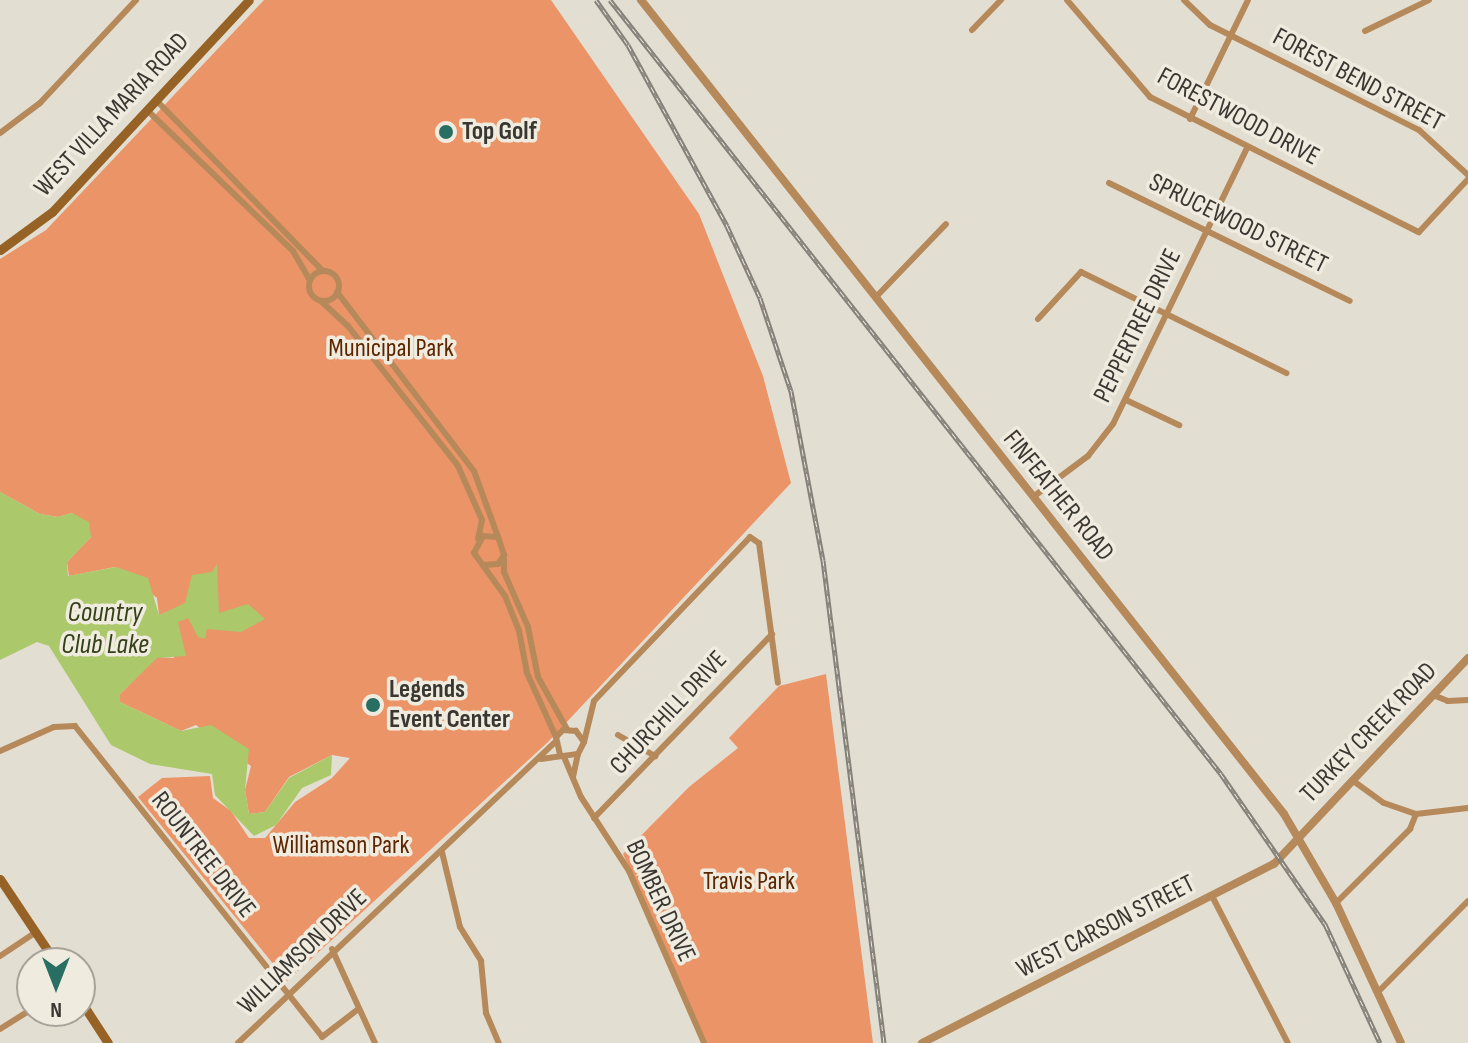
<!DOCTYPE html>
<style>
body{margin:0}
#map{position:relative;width:1468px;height:1043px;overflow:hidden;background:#e3ded2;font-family:"Sofia Sans Condensed",sans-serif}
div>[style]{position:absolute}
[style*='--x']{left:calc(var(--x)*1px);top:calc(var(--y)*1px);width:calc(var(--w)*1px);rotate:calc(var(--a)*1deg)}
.green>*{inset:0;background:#eb9467}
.water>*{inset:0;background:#abc86a}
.minor>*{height:6px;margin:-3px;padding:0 3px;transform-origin:3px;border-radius:3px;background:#b6895a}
.minor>.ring{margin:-3px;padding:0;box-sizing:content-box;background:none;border:6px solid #b6895a;border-radius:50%}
.tertiary>*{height:8px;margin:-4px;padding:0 4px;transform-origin:4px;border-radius:4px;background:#b6895a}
.secondary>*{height:9px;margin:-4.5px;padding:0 4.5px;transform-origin:4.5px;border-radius:4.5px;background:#966225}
.rail>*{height:5px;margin-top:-2.5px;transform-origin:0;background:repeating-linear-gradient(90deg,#f0ebdf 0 6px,#848179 0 12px);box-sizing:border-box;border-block:2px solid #848179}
.dots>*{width:22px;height:22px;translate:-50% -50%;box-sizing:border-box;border:4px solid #f0ebdf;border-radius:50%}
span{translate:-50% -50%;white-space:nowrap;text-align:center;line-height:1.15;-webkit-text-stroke:7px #f0ebdf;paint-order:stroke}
.street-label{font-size:26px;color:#393732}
.poi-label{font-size:26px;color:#393732;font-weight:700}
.left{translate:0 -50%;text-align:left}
.park-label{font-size:26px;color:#5e2600}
.water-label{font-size:28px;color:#344018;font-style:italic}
.north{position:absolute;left:16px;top:947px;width:80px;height:80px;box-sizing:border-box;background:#f0ebdf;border:2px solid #a7a39a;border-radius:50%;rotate:180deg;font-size:22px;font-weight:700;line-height:32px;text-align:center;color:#393732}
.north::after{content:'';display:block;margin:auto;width:28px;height:36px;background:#286e62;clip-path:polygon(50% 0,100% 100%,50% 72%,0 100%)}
</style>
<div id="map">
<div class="green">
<div style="clip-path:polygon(264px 0,551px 0,699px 214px,763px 376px,791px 483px,548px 742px,287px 981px,138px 797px,162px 778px,210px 776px,213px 798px,231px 811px,249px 838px,265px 838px,295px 802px,332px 778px,350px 758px,332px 755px,289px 777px,265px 812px,249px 814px,245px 790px,251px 766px,196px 725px,181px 731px,120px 702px,120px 694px,157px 657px,174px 658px,169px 612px,159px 615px,157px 598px,115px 567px,69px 576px,67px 562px,91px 537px,72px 513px,58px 517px,40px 514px,0 492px,0 259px,46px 230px)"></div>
<div style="clip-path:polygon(826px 674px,873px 1043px,707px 1043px,623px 854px,689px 787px,738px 748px,729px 738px,779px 686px)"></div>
</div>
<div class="water">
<div style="clip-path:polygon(0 492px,40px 514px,58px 517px,72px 513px,89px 522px,91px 537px,67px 562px,68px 576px,116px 567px,148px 578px,159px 615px,185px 603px,192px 575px,212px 572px,217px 564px,219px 613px,248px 604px,265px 619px,241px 632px,207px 629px,205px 639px,198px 637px,188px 618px,178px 622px,186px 656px,157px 658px,120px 694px,120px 702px,181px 731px,211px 725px,249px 749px,245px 790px,249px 814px,265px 812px,289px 778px,332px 755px,331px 775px,302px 788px,276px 825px,254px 836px,215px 795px,212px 774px,150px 764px,111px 745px,49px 646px,37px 642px,0 660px)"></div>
</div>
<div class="minor">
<div style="--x:1067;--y:0;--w:128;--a:49.4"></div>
<div style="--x:1150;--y:97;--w:301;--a:26.7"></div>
<div style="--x:1419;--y:232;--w:72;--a:-47.2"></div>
<div style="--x:1184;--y:0;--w:36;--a:44"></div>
<div style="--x:1210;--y:25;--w:234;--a:26.7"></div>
<div style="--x:1419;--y:130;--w:67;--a:42.6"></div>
<div style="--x:972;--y:30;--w:42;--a:-46"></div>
<div style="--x:1365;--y:31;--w:71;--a:-25.8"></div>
<div style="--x:156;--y:100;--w:239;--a:45.7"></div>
<div style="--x:147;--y:110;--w:203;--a:44"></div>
<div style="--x:293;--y:251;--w:34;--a:60"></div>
<div style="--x:1190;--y:119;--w:132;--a:-64"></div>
<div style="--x:0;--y:133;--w:50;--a:-36.9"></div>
<div style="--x:40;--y:103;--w:141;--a:-47"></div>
<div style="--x:1109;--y:183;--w:268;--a:26.1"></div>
<div class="ring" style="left:309px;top:271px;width:24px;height:24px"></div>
<div style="--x:337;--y:292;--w:225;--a:52.6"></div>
<div style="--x:474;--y:471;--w:70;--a:70"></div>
<div style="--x:876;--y:297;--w:101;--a:-46.2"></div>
<div style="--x:321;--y:301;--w:37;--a:43"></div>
<div style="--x:348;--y:326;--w:178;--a:51.8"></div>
<div style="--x:458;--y:466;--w:59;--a:66"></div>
<div style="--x:482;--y:520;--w:19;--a:102"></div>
<div style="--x:1038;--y:319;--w:64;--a:-47.5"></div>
<div style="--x:1081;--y:272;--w:229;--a:26.2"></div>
<div style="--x:1126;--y:400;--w:59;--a:25.3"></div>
<div style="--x:1033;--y:497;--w:69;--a:-36.7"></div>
<div style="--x:1088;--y:456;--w:41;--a:-52"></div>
<div style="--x:1113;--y:424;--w:307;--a:-64.1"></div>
<div style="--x:504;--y:559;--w:13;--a:90"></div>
<div style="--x:504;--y:572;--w:60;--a:66.4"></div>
<div style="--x:528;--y:627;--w:51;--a:78.7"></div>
<div style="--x:538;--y:677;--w:60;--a:60.9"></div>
<div style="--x:483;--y:565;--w:15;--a:-4"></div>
<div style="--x:498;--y:564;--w:11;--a:-56"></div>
<div style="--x:504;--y:555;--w:19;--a:-108"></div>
<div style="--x:498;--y:537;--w:15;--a:-176"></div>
<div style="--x:483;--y:536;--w:19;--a:118"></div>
<div style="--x:474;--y:553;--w:53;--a:54.2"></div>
<div style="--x:505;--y:596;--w:38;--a:68"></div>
<div style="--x:519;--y:631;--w:43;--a:79.2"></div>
<div style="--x:527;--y:673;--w:70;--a:65.6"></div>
<div style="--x:1433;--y:695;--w:16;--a:22"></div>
<div style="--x:1448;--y:701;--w:20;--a:-3"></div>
<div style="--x:618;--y:735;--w:43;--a:29.6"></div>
<div style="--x:584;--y:742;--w:42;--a:-76.3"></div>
<div style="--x:594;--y:701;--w:226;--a:-46.4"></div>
<div style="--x:750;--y:537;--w:11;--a:34"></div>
<div style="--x:759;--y:543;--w:141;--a:82.3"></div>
<div style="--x:0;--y:751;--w:59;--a:-24"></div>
<div style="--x:54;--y:727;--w:21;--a:-3"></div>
<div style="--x:75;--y:726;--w:397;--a:51.5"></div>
<div style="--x:322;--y:1037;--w:44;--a:-37.6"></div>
<div style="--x:564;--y:757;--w:43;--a:67"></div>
<div style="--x:581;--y:797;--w:88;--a:57"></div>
<div style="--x:629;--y:871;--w:188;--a:66.4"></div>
<div style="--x:541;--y:759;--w:37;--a:-8"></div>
<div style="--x:578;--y:754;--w:13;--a:-63"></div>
<div style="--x:584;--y:742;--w:14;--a:-126"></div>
<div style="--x:576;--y:731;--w:13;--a:-176"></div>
<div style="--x:563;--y:730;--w:10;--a:135"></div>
<div style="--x:556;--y:737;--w:17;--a:77"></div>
<div style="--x:573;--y:777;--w:24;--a:-78"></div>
<div style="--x:1352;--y:780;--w:39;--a:36"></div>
<div style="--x:1384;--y:803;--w:34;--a:19"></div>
<div style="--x:1416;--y:814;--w:52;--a:-6.6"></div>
<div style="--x:594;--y:818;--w:256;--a:-45.9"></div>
<div style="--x:442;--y:852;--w:77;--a:76.5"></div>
<div style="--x:460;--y:927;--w:40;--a:58"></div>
<div style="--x:481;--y:961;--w:52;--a:84.5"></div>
<div style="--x:486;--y:1013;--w:33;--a:67"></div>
<div style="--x:1212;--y:896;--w:165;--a:62.7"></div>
<div style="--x:1336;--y:903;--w:105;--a:-45"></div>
<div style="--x:1410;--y:829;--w:16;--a:-68"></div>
<div style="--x:332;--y:949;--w:103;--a:65.4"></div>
<div style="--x:0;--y:956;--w:43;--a:-33.7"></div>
<div style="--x:1380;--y:990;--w:125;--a:-45.3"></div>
<div style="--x:0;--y:1029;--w:38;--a:-32"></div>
<div style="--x:238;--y:1043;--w:437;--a:-43.5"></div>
</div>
<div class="tertiary">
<div style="--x:641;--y:0;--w:1037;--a:51.69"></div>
<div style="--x:1284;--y:814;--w:103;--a:59.7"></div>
<div style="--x:1336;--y:903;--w:154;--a:65.1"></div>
<div style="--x:922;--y:1043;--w:395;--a:-27"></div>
<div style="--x:1274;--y:864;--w:283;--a:-46.7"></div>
</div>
<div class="secondary">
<div style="--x:0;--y:250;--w:64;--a:-36.2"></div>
<div style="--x:52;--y:212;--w:289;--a:-47.1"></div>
<div style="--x:0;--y:879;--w:101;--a:56.3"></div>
<div style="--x:80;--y:1000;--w:51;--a:56.9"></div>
</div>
<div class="rail">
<div style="--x:596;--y:0;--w:55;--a:54.6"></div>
<div style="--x:628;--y:45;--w:206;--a:61.3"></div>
<div style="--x:727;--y:226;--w:79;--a:65.4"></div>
<div style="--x:760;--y:298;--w:98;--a:71.6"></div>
<div style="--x:791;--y:391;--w:172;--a:79.3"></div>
<div style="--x:823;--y:560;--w:487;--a:82.8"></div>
<div style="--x:610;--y:0;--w:986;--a:51.71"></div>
<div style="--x:1221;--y:774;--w:183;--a:55.3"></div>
<div style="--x:1325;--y:924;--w:131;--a:65.2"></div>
</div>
<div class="dots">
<div style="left:446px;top:132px;background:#286e62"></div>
<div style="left:373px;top:705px;background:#286e62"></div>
</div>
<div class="street-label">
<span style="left:1358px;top:80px;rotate:28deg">FOREST BEND STREET</span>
<span style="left:112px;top:115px;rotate:-47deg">WEST VILLA MARIA ROAD</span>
<span style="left:1238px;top:117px;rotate:28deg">FORESTWOOD DRIVE</span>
<span style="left:1238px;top:224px;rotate:26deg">SPRUCEWOOD STREET</span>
<span style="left:1138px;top:326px;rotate:-64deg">PEPPERTREE DRIVE</span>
<span style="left:1058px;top:496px;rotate:51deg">FINFEATHER ROAD</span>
<span style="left:669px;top:713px;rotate:-47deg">CHURCHILL DRIVE</span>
<span style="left:1369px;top:733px;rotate:-46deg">TURKEY CREEK ROAD</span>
<span style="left:203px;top:855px;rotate:52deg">ROUNTREE DRIVE</span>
<span style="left:660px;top:901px;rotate:65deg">BOMBER DRIVE</span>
<span style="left:1106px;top:927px;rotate:-27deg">WEST CARSON STREET</span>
<span style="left:303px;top:952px;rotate:-44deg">WILLIAMSON DRIVE</span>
</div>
<div class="poi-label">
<span class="left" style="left:462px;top:132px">Top Golf</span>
<span class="left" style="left:389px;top:705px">Legends<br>Event Center</span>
</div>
<div class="park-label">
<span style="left:391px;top:349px">Municipal Park</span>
<span style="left:341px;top:846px">Williamson Park</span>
<span style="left:749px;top:882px">Travis Park</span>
</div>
<div class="water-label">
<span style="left:105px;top:629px">Country<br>Club Lake</span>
</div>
<div class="north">N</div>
</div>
